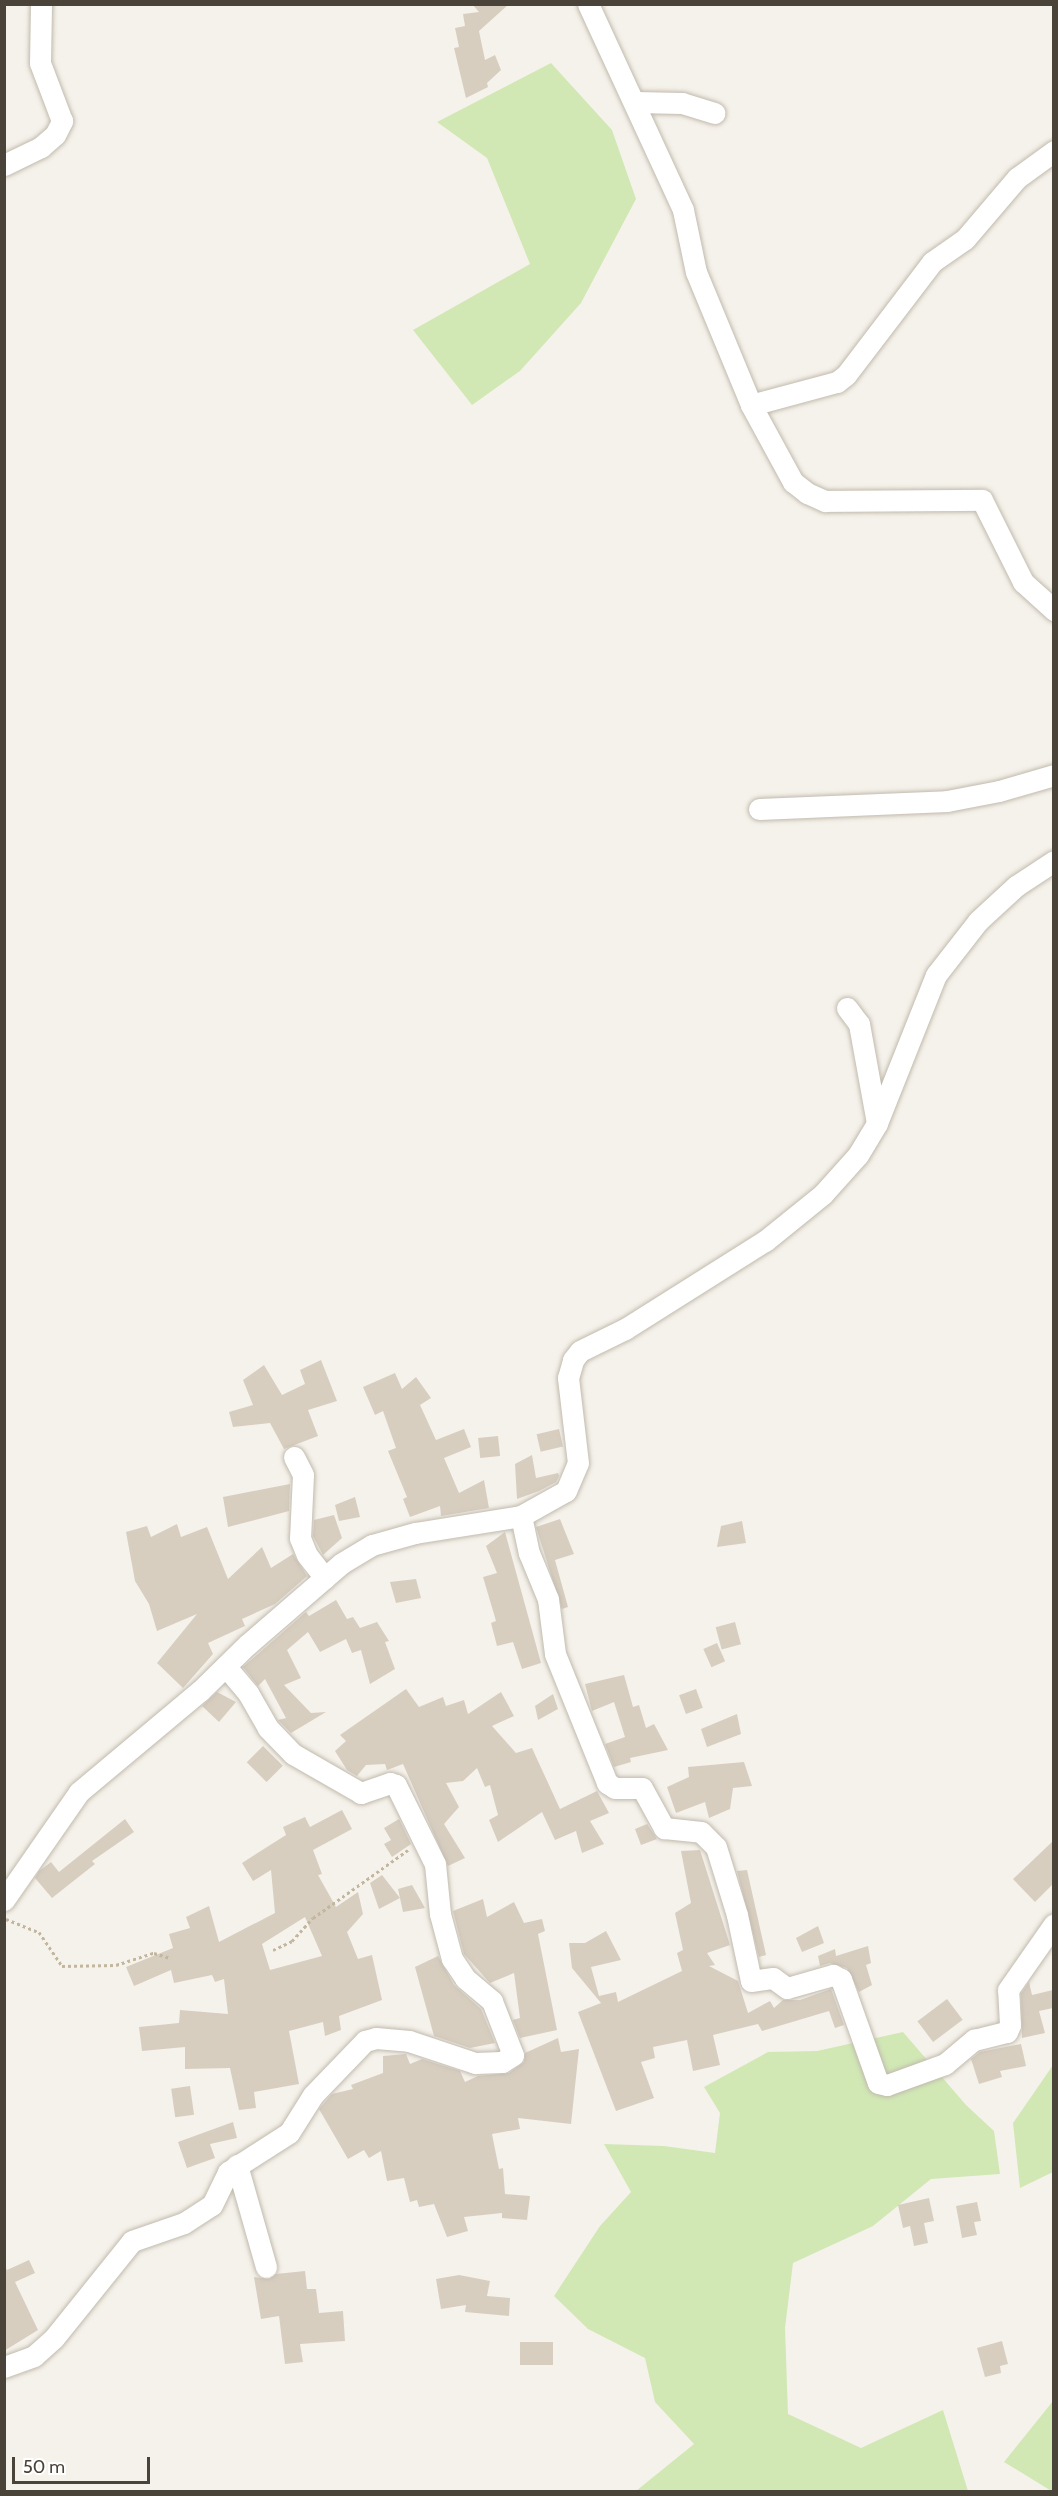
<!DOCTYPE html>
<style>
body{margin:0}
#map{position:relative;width:1058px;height:2496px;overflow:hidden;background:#f5f2eb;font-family:Cabin,sans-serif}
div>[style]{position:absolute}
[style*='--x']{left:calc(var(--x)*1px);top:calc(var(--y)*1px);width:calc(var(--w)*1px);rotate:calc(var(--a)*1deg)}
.green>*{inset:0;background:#d1e8b5}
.building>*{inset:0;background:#d7cec0;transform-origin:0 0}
.path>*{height:3px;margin-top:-1.5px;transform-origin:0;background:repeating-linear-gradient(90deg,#c2b69f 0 3px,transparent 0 6px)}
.roads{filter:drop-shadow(0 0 2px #c1baad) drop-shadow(0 0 2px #c1baad)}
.minor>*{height:21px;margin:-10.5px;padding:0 10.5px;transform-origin:10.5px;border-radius:10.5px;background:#fff}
span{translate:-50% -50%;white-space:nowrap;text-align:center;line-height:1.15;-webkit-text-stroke:4.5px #fff;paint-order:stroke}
.frame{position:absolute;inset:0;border:6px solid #4a4339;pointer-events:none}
.scale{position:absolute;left:12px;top:2457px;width:138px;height:27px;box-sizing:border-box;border:3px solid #4a4339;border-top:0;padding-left:8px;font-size:18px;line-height:21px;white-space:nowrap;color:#4a4339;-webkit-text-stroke:4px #fff;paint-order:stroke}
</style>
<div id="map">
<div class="green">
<div style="clip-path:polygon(551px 63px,612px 130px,636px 199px,581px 303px,520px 371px,472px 405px,413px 330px,530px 264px,487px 158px,437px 122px)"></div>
<div style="clip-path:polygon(903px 2032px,966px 2105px,994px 2131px,1000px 2174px,931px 2179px,873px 2226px,793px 2263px,785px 2328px,788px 2414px,861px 2448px,943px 2410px,968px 2491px,636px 2491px,694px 2444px,655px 2402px,645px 2358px,588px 2329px,554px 2296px,600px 2226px,631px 2192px,604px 2144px,664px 2146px,715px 2153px,720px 2113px,704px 2087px,768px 2052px,817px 2051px)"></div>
<div style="clip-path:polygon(1053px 2065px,1053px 2172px,1020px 2188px,1013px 2123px)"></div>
<div style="clip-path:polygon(1053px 2401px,1054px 2491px,1053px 2492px,1004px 2462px)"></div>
</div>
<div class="building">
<div style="clip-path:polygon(472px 4px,509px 4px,479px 31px,485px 60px,495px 55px,501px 70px,487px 83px,488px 87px,466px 98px,454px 48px,459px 47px,455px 28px,465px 26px,463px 14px,479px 12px)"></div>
<div style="clip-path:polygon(321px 1360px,337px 1401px,308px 1410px,318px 1436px,284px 1449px,270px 1423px,233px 1427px,229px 1412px,253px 1405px,243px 1380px,264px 1365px,282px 1395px,305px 1384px,300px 1370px)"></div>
<div style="clip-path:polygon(395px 1373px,402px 1389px,416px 1377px,431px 1398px,420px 1405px,436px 1440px,464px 1429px,471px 1447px,444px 1458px,459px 1493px,484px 1480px,489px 1508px,441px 1516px,440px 1506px,410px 1517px,403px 1499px,407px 1497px,388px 1451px,396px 1448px,383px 1411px,375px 1415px,363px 1387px)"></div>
<div style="left:559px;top:1429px;width:18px;height:23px;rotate:77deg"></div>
<div style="left:498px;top:1436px;width:20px;height:20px;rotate:84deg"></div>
<div style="clip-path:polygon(532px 1455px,536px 1478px,558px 1473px,559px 1476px,556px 1482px,539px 1491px,517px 1499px,515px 1464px)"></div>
<div style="clip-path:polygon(290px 1484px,289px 1511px,228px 1527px,223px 1497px)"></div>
<div style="clip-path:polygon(355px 1497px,360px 1517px,339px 1521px,335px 1505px)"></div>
<div style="clip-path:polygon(334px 1515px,342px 1538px,323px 1555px,313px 1536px,314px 1520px)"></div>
<div style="clip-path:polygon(560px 1519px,574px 1554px,555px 1560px,568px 1607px,562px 1609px,536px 1527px)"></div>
<div style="clip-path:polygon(742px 1521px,746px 1543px,717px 1547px,721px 1526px)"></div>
<div style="clip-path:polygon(177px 1524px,181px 1537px,207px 1527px,228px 1579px,262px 1547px,271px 1568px,293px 1554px,307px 1576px,275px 1604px,242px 1619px,245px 1626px,208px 1643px,213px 1654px,183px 1688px,157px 1663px,197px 1614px,157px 1631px,149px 1604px,135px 1581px,126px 1532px,147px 1526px,151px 1537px)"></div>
<div style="clip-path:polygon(505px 1532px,541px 1663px,522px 1669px,513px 1642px,497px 1646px,491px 1623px,496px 1621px,483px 1577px,497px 1573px,486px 1546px)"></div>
<div style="clip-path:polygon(416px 1579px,421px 1598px,396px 1603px,390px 1582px)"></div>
<div style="clip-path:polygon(336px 1600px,347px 1619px,353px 1617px,360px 1628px,377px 1622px,389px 1641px,385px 1642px,395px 1669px,370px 1684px,361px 1650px,352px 1653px,346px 1639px,320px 1652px,308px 1632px,287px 1650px,301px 1678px,284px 1685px,311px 1713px,326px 1712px,291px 1733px,278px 1720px,286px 1718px,265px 1679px,258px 1686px,243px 1667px,306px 1612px,309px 1616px)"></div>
<div style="left:735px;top:1622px;width:23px;height:20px;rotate:75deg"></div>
<div style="left:717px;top:1643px;width:20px;height:15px;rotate:66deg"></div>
<div style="clip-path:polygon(624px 1675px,633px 1707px,639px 1705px,646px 1728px,654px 1724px,668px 1750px,630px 1758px,631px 1762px,614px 1767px,605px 1744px,625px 1737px,614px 1702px,592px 1711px,585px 1684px)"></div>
<div style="clip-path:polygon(406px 1689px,419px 1707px,443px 1697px,446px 1706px,464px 1700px,468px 1714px,501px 1692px,514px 1716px,492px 1726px,516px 1753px,532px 1748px,560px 1809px,597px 1791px,609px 1813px,590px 1821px,604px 1844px,582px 1853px,576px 1831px,555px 1840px,542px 1812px,498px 1842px,489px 1820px,498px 1815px,490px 1785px,485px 1787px,477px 1768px,463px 1781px,446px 1783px,459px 1807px,444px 1824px,465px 1858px,448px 1866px,403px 1764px,387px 1770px,385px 1764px,366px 1765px,357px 1776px,347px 1770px,335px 1751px,346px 1741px,340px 1735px)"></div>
<div style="left:696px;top:1689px;width:20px;height:18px;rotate:70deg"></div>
<div style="clip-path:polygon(217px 1692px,236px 1702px,219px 1722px,202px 1706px)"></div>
<div style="clip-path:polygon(553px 1694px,558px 1709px,538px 1720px,535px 1706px)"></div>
<div style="clip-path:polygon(737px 1714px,741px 1734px,707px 1747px,701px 1729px)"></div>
<div style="left:263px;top:1746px;width:28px;height:23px;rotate:45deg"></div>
<div style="clip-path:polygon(744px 1762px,752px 1786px,733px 1788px,730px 1809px,709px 1818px,705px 1802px,676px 1813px,667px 1787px,689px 1777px,688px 1767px)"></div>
<div style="clip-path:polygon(evenodd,342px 1810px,352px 1829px,313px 1850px,322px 1874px,318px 1875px,336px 1907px,358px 1892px,363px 1914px,347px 1932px,358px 1959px,372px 1955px,382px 2000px,339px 2016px,341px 2030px,325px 2036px,323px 2022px,289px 2031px,299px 2084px,254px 2092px,256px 2108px,239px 2110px,230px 2068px,185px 2069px,185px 2047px,142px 2051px,139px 2027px,179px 2023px,180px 2010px,228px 2014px,224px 1979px,215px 1982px,212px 1975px,174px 1983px,171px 1970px,134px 1986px,126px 1967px,173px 1948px,169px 1934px,190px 1928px,186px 1917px,209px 1906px,219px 1942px,275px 1913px,271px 1870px,253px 1881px,242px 1863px,286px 1835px,283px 1827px,305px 1817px,310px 1827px,342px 1810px,305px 1917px,322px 1956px,270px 1970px,262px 1944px,305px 1917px)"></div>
<div style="clip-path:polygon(125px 1819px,134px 1832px,92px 1861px,95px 1864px,52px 1898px,35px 1878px,39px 1871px,51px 1862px,59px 1872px)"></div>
<div style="clip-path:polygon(399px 1819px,411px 1844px,392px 1857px,384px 1844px,391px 1840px,384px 1828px)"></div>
<div style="clip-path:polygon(647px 1824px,657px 1839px,641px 1845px,635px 1829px)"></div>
<div style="clip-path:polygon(1053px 1841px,1053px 1884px,1035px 1902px,1013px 1879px)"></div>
<div style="clip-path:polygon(700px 1850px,730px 1945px,707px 1953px,715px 1965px,709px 1966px,738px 1981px,748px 2013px,770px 2001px,774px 2008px,783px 2000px,800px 2000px,831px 1989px,844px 2025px,835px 2028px,829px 2011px,762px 2031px,758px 2024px,713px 2035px,720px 2065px,693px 2071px,687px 2040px,653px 2047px,655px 2058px,641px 2062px,654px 2098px,616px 2111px,578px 2012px,601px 2003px,572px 1968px,569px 1943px,585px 1943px,606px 1931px,621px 1960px,591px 1967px,599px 1996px,616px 1992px,618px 2002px,682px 1971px,677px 1953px,683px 1950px,675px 1913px,691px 1903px,681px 1851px)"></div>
<div style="clip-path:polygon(747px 1870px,766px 1955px,759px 1957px,737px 1871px)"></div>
<div style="clip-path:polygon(382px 1875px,400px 1898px,379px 1909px,370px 1883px)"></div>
<div style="clip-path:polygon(412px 1885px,425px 1908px,403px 1912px,398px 1889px)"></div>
<div style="clip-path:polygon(483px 1899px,487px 1917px,514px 1902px,524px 1923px,542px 1919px,545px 1931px,538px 1934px,557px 2030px,520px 2038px,513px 2020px,520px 2018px,514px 1973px,490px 1983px,464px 1954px,453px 1911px)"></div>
<div style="clip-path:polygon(818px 1926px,824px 1943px,802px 1952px,796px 1938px)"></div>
<div style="clip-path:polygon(868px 1946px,871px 1963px,866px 1965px,872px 1985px,859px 1992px,847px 1968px,830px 1963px,820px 1966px,818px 1956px,835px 1949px,836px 1956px)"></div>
<div style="clip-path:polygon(438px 1956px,454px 1985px,481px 2009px,495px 2043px,470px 2048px,434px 2036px,415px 1967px)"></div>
<div style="clip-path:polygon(1029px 1982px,1032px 1995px,1053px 1990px,1053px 2008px,1039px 2011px,1045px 2033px,1022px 2038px,1021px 1994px)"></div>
<div style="left:947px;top:1999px;width:26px;height:37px;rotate:53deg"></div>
<div style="clip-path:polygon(558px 2038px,561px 2052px,579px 2049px,571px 2124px,518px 2118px,520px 2129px,492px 2134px,499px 2169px,503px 2168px,505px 2194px,530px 2196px,527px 2220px,502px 2218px,502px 2213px,464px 2217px,468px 2231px,447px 2237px,434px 2204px,419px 2207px,417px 2200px,410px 2202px,404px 2178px,387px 2181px,381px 2151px,369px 2158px,364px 2150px,348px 2159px,319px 2109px,332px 2094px,353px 2089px,351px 2085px,383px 2073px,383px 2056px,406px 2054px,410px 2064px,422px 2059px,460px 2071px,465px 2082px,478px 2076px,509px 2073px,524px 2062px,525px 2053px)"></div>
<div style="clip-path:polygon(1021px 2044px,1026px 2066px,1000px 2071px,1002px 2077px,979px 2084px,971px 2059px,980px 2052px)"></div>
<div style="left:190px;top:2086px;width:29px;height:19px;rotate:82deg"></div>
<div style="clip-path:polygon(233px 2122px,237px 2138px,210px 2144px,215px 2158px,187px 2168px,178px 2142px)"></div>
<div style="clip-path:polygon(929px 2198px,934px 2221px,924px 2223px,928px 2243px,914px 2246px,910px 2226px,903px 2228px,898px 2205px)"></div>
<div style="clip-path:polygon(977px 2202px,981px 2221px,974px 2222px,977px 2235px,962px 2238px,956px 2206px)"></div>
<div style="clip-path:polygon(29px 2260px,35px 2273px,15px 2282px,38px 2330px,4px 2351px,4px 2265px,7px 2270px)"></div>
<div style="clip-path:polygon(305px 2271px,307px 2289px,316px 2289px,319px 2313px,343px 2311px,345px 2341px,300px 2344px,303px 2362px,285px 2364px,279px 2316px,261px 2319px,254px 2277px,269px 2279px,276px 2274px)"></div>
<div style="clip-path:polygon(459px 2275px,490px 2281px,487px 2296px,510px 2298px,509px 2316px,465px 2312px,466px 2305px,441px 2309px,436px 2279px)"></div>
<div style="clip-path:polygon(1002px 2341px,1008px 2364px,1000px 2366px,1001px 2373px,985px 2377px,977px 2348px)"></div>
<div style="left:553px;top:2342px;width:23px;height:33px;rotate:90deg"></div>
</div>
<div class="path">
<div style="--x:6;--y:1919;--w:35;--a:22"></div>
<div style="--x:39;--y:1932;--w:41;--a:55.9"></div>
<div style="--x:62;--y:1966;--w:54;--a:-1.1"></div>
<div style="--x:116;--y:1965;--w:40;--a:-18"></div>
<div style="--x:154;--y:1953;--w:17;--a:17"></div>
<div style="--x:273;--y:1950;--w:21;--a:-25"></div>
<div style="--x:292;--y:1941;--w:31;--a:-48"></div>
<div style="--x:313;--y:1918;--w:117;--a:-35.6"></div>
</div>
<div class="roads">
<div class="minor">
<div style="--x:588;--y:4;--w:227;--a:65.2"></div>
<div style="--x:683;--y:210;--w:63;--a:78.2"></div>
<div style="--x:696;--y:272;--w:144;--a:67.5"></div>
<div style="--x:751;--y:405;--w:88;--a:61.4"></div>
<div style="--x:793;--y:482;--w:18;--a:38"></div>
<div style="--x:807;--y:493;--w:20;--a:24"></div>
<div style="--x:825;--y:501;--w:157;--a:-0.4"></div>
<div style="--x:982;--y:500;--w:92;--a:63.4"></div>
<div style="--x:1023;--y:582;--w:42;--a:42.1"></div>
<div style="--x:635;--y:102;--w:47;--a:1.2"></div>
<div style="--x:682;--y:103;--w:34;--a:17"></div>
<div style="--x:4;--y:165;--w:41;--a:-25.9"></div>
<div style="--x:41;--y:147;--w:18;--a:-41"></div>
<div style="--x:55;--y:135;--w:16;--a:-63"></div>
<div style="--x:62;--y:121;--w:62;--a:-110.8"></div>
<div style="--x:40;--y:63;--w:59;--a:-89"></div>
<div style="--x:751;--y:405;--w:89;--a:-15"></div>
<div style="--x:837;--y:382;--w:11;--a:-38"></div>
<div style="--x:846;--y:375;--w:142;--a:-52.7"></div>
<div style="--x:932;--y:262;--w:40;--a:-34.9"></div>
<div style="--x:965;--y:239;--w:80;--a:-49.6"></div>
<div style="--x:1017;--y:178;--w:46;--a:-36.1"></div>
<div style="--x:759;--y:809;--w:188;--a:-2.4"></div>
<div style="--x:947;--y:801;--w:53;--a:-10.9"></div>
<div style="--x:999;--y:791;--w:57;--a:-16.2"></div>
<div style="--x:847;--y:1008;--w:20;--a:53"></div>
<div style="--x:859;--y:1024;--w:101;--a:79.7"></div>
<div style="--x:294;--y:1457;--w:20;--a:63"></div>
<div style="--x:303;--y:1475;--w:63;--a:92.7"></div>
<div style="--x:300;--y:1538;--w:18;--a:68"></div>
<div style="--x:307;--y:1555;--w:29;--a:52"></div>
<div style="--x:521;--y:1516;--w:38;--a:78"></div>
<div style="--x:529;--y:1553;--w:50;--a:67.6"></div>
<div style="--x:548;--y:1599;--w:55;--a:82.7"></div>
<div style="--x:555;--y:1654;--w:139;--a:68"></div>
<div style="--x:607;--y:1783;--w:9;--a:32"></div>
<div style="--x:615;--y:1788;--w:27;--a:0"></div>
<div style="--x:642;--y:1788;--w:46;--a:61.2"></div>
<div style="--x:664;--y:1828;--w:37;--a:6"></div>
<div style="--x:701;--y:1832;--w:21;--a:45"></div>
<div style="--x:716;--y:1847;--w:71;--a:72.8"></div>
<div style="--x:737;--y:1915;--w:67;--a:78"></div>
<div style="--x:751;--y:1981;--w:22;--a:-8"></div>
<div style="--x:773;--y:1978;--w:17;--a:36"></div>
<div style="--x:787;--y:1988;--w:48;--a:-15.8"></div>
<div style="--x:833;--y:1975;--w:9;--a:27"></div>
<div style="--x:841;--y:1979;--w:110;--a:70.4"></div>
<div style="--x:878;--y:2083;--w:9;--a:13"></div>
<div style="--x:887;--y:2085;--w:62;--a:-19.9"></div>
<div style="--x:945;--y:2064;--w:38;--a:-40"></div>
<div style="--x:974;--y:2040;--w:34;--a:-14"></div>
<div style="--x:1007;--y:2032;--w:8;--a:-67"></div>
<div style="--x:1010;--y:2025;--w:35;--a:-93"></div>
<div style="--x:1008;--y:1990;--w:80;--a:-55.1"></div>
<div style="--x:4;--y:1900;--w:131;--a:-55.2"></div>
<div style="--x:79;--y:1792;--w:158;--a:-39.9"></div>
<div style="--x:200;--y:1691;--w:66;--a:-44.4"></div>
<div style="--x:247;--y:1645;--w:125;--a:-40.8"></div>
<div style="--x:342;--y:1563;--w:35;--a:-31"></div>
<div style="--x:372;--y:1545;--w:45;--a:-15.6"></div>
<div style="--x:415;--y:1533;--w:107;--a:-9.1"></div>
<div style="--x:521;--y:1516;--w:51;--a:-29.1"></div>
<div style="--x:566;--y:1491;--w:30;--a:-67"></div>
<div style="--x:578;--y:1463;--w:86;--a:-96.7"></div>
<div style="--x:568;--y:1378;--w:19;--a:-74"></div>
<div style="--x:573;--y:1360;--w:11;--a:-52"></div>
<div style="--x:580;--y:1351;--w:50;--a:-26.1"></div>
<div style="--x:625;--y:1329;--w:165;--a:-32.2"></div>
<div style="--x:765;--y:1241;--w:75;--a:-39"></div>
<div style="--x:823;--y:1194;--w:52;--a:-48.1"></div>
<div style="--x:858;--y:1155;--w:37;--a:-59"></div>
<div style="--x:877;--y:1123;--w:159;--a:-68.3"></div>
<div style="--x:936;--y:975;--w:68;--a:-52.1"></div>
<div style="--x:978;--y:921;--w:52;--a:-42.6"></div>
<div style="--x:1016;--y:886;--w:45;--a:-33.3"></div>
<div style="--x:237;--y:2165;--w:106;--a:74.1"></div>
<div style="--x:4;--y:2367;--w:32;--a:-20"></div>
<div style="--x:34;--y:2356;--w:27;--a:-42"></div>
<div style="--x:54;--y:2338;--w:124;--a:-51.2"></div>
<div style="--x:132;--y:2241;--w:55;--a:-19.1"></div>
<div style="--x:184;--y:2223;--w:33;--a:-33"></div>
<div style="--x:212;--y:2205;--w:37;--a:-64"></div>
<div style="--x:228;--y:2172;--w:72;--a:-32.6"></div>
<div style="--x:289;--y:2133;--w:45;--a:-57.7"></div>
<div style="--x:313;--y:2095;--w:75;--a:-46.1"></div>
<div style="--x:365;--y:2041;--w:11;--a:-15"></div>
<div style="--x:376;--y:2038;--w:33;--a:5"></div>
<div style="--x:409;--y:2041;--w:70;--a:18.4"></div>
<div style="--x:475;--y:2063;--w:27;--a:-2"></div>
<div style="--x:502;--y:2062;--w:13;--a:-32"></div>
<div style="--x:513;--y:2055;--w:58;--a:-111.3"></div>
<div style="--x:492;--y:2001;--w:35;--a:-140"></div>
<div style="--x:465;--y:1978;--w:23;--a:-124"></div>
<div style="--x:452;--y:1959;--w:47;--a:-104.9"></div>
<div style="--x:440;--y:1914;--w:50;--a:-95.7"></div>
<div style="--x:435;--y:1864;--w:88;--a:-116.3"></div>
<div style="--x:396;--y:1785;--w:6;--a:-162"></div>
<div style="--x:390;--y:1783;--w:31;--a:161"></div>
<div style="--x:361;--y:1793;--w:78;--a:-150.2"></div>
<div style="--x:293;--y:1754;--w:36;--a:-134"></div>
<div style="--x:268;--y:1728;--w:40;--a:-119.7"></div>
<div style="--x:248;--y:1693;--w:35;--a:-130"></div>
</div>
</div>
<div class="frame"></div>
<div class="scale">50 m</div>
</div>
